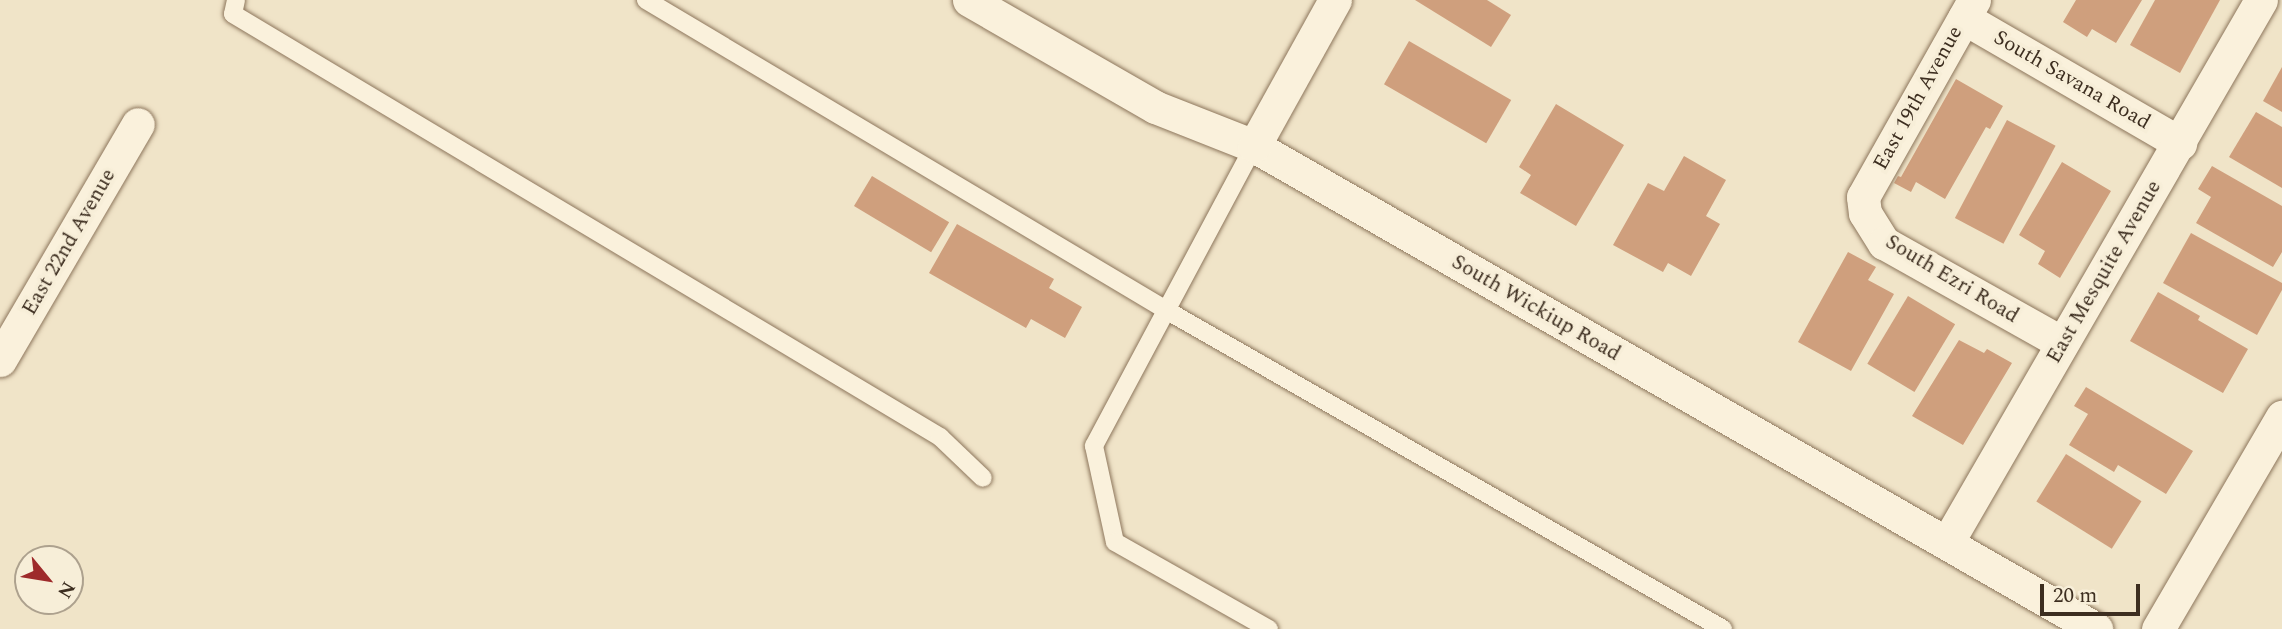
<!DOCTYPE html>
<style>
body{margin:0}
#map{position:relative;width:2282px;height:629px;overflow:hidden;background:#f0e4c8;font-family:Spectral,serif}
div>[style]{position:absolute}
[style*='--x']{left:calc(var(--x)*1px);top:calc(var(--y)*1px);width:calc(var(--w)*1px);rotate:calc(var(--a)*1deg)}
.building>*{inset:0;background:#cf9f7d;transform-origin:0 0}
.roads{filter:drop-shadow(0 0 2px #8d765c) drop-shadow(0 0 2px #8d765c)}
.lane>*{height:18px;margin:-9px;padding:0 9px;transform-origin:9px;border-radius:9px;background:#faf1dc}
.street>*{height:33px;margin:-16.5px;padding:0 16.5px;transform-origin:16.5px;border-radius:16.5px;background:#faf1dc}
span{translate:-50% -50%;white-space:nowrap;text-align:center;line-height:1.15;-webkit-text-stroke:7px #f7eed8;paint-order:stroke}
.street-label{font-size:21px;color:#3d2e20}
.north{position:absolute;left:14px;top:545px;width:70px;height:70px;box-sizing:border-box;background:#f7eed8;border:2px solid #ada18e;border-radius:50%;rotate:120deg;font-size:19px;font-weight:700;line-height:28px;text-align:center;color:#3d2e20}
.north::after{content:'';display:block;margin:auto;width:24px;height:32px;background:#9e2a2b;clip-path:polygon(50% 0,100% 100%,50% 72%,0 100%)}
.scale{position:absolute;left:2040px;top:584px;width:100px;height:32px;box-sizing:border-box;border:4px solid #3d2e20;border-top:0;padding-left:9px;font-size:21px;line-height:24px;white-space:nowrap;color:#3d2e20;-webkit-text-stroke:5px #f7eed8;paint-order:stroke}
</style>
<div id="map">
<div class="building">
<div style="clip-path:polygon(1415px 0,1487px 0,1511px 15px,1491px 47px)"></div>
<div style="clip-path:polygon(2076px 0,2142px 0,2116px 43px,2092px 29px,2087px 37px,2063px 22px)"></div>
<div style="clip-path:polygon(2155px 0,2220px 0,2180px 73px,2130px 45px)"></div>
<div style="left:1409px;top:41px;width:118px;height:50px;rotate:30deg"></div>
<div style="clip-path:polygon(2282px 67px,2282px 112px,2263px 101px)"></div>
<div style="clip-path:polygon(1956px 79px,2003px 106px,1990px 129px,1986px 127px,1945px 199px,1916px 182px,1911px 192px,1894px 183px,1898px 176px,1901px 177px)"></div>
<div style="clip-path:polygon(1556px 104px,1624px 145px,1576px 226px,1520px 193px,1531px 175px,1519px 167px)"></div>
<div style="clip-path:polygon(2256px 112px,2282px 127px,2282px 188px,2229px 157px)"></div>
<div style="left:2007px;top:120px;width:55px;height:111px;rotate:28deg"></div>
<div style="clip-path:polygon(1684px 156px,1726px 180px,1706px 216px,1720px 224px,1691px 276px,1668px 263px,1663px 272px,1613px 245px,1648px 183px,1664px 191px)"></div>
<div style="clip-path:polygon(2062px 162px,2111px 191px,2060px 278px,2038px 264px,2045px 251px,2019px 235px)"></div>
<div style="clip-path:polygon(2212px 166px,2282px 206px,2282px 252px,2273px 267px,2196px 223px,2211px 197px,2198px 189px)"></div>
<div style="left:872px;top:176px;width:90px;height:35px;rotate:31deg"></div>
<div style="clip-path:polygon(957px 224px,1054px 279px,1049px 288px,1082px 307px,1065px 338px,1031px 319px,1026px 328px,929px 273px)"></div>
<div style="clip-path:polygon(2191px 233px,2282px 283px,2282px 290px,2257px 335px,2163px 283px)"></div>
<div style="clip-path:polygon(1848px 252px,1876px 267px,1868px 280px,1894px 294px,1851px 371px,1798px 342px)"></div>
<div style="clip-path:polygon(2158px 292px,2200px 316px,2198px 320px,2248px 349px,2223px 393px,2130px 341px)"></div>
<div style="left:1908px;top:296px;width:55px;height:79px;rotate:31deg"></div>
<div style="clip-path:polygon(1959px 340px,1984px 353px,1987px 349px,2012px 363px,1963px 445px,1912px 416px)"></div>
<div style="clip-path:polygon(2086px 387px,2193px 451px,2166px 494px,2118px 465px,2114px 472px,2069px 445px,2088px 414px,2074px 406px)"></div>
<div style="left:2066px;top:454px;width:89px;height:56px;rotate:32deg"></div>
</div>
<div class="roads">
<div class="lane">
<div style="--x:236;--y:0;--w:14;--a:102"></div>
<div style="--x:233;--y:14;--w:824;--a:30.89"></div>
<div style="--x:940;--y:437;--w:59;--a:43.6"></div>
<div style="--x:646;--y:0;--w:605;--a:30.8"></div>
<div style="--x:1166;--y:310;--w:642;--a:29.8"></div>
<div style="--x:1254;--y:146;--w:340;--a:118.1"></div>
<div style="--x:1094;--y:446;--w:98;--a:77.7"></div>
<div style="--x:1115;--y:542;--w:177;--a:29.5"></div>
</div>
<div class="street">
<div style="--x:969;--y:0;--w:215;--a:29.9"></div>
<div style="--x:1155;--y:107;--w:106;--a:21.5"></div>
<div style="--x:1254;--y:146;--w:971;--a:29.84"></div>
<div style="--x:1974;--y:0;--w:226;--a:119.4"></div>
<div style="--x:1863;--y:197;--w:16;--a:83"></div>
<div style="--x:1865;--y:213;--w:36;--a:58"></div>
<div style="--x:1884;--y:243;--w:204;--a:29.3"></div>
<div style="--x:1964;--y:18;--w:250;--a:30.1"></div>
<div style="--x:1254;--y:146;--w:167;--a:-61"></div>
<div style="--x:0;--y:360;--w:273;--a:-59.7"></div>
<div style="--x:1947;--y:543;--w:627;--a:-59.96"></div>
<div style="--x:2158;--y:629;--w:246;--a:-59.7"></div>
</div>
</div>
<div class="street-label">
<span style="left:2072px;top:80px;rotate:30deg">South Savana Road</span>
<span style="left:1918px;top:98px;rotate:-61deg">East 19th Avenue</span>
<span style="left:69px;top:242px;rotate:-60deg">East 22nd Avenue</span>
<span style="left:2104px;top:272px;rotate:-60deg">East Mesquite Avenue</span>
<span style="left:1952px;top:279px;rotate:31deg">South Ezri Road</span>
<span style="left:1536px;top:308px;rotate:30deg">South Wickiup Road</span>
</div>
<div class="north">N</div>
<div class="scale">20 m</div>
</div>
